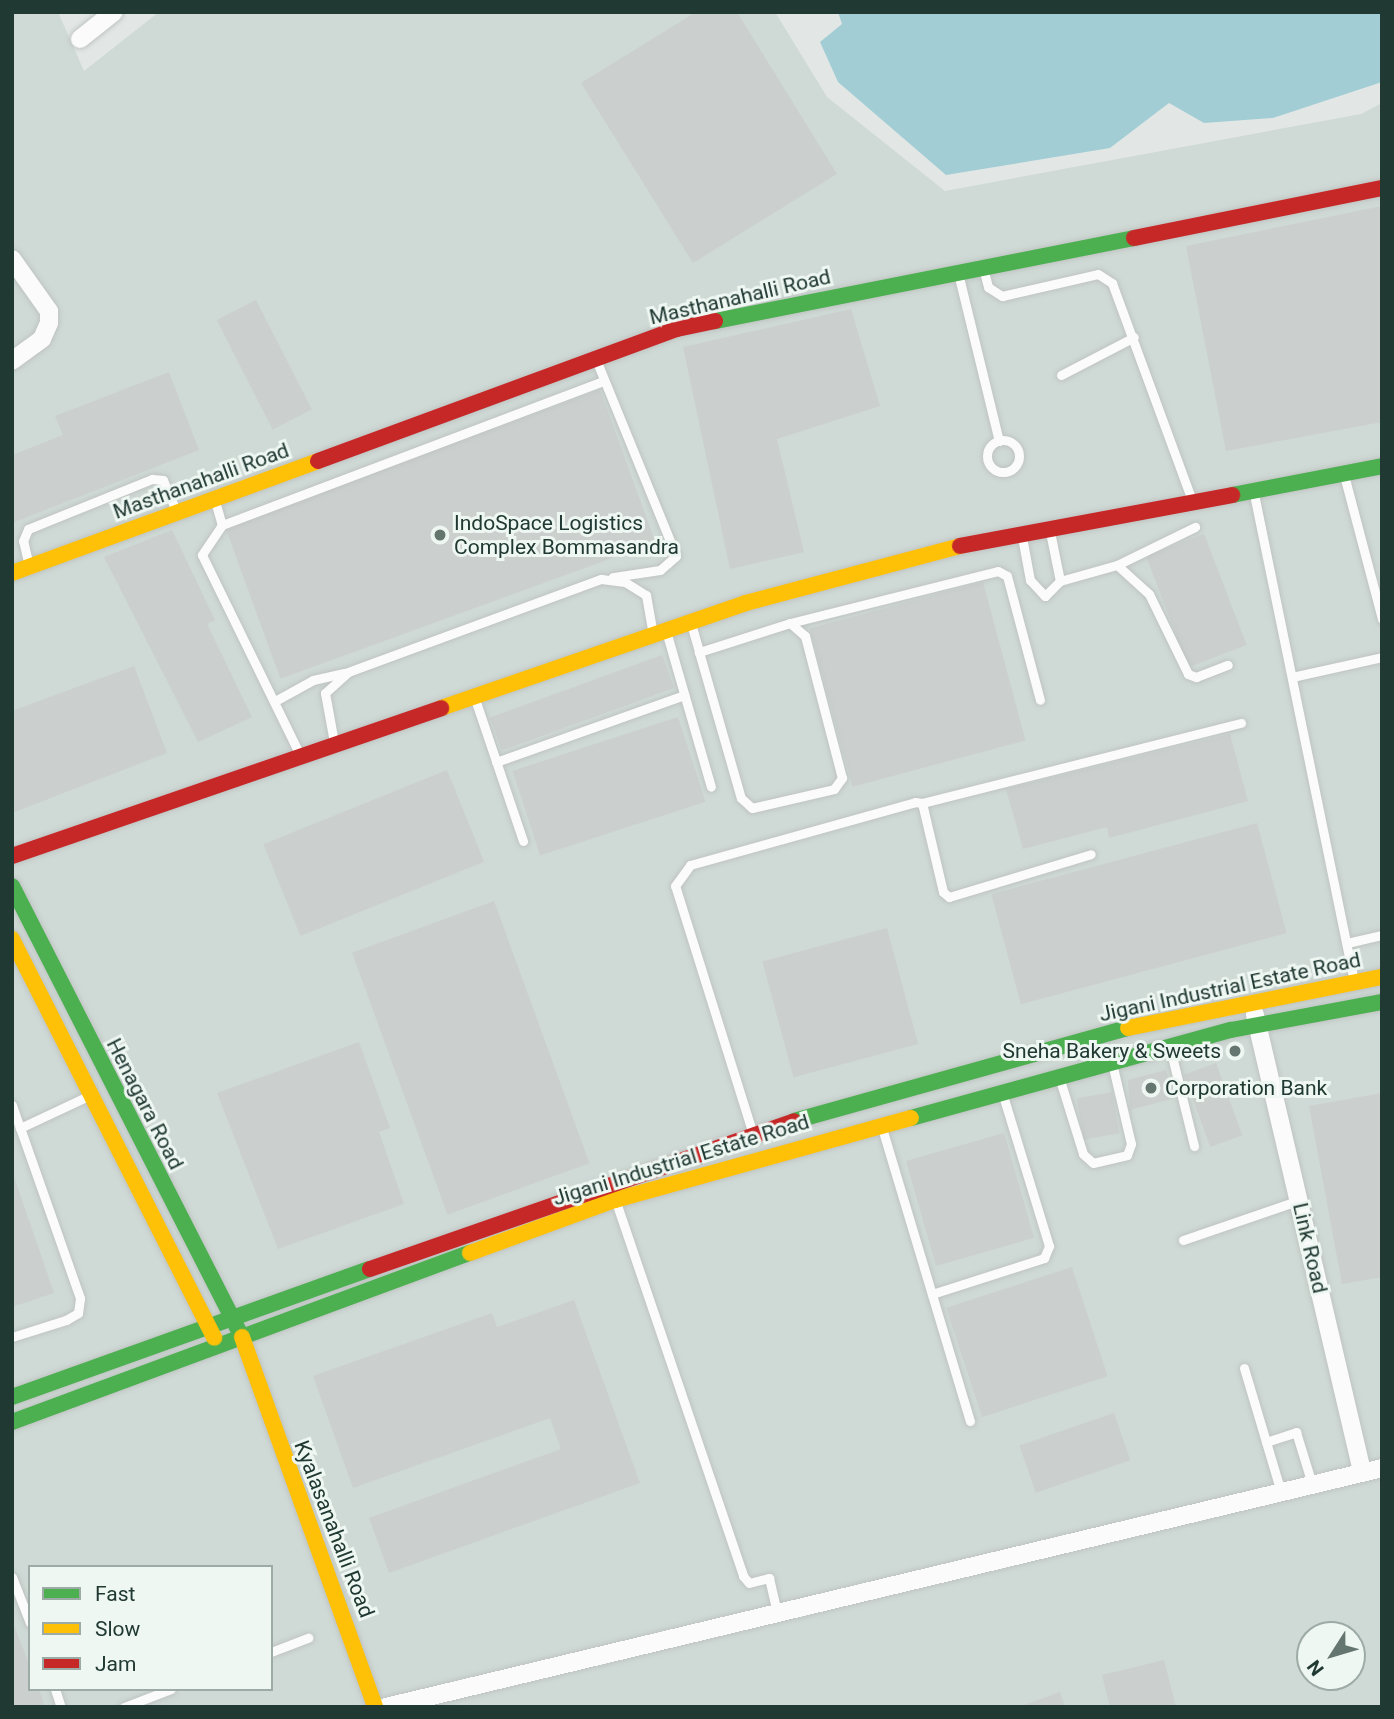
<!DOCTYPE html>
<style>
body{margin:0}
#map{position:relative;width:1394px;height:1719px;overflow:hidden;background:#e2e7e5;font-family:Roboto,sans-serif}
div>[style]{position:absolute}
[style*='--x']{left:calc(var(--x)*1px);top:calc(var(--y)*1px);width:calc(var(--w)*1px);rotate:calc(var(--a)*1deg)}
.built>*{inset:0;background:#cfd9d5}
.water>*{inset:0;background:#a3cdd5}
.building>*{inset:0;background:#cbd0ce;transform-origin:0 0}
.roads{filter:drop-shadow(0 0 2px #bfc4c2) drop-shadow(0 0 2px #bfc4c2)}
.lane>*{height:9px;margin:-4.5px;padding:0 4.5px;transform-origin:4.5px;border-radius:4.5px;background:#fbfbfb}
.lane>.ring{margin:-4.5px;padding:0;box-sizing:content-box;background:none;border:9px solid #fbfbfb;border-radius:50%}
.street>*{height:18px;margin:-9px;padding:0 9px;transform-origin:9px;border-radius:9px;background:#fbfbfb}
.fast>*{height:16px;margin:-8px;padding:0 8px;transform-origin:8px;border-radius:8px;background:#4caf50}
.slow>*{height:16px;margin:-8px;padding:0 8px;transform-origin:8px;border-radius:8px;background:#ffc107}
.jam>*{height:16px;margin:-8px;padding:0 8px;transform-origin:8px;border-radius:8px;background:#c62828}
.dots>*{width:19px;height:19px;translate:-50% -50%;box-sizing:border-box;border:4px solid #eff7f3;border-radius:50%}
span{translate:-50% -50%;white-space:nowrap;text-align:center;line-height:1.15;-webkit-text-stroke:6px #eff7f3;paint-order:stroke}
.street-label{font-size:21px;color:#213933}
.poi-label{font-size:21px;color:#213933}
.left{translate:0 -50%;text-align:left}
.right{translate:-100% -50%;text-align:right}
.frame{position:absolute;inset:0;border:14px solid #213933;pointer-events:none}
.legend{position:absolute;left:28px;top:1565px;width:245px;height:126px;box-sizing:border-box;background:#eff7f3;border:2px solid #9daba6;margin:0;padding:9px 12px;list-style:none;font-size:21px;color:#213933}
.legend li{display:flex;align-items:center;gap:14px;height:35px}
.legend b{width:35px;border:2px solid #9daba6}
.north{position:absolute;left:1296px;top:1621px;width:70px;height:70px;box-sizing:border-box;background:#eff7f3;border:2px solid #9daba6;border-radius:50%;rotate:233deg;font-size:19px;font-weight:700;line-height:28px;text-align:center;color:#213933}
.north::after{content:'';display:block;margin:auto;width:24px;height:32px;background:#657671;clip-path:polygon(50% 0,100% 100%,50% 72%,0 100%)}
</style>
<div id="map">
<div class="built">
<div style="clip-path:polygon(evenodd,12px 12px,58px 12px,84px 71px,159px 12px,775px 12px,827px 97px,945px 191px,1361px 114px,1382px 103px,1382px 1707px,12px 1707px,12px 12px,30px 1567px,271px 1567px,271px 1689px,30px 1689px,30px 1567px,12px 12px,1310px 1635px,1352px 1635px,1352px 1677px,1310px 1677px,1310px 1635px)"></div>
</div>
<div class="water">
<div style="clip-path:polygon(838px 12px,1382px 12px,1382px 82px,1273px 118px,1204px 123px,1169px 103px,1110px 148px,946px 175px,838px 82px,820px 42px,842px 24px)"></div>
</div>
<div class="building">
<div style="clip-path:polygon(696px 12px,737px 12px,837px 174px,693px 263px,581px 83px)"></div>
<div style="clip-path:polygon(1382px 206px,1382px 422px,1226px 451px,1186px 246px)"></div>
<div style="left:256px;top:300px;width:123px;height:44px;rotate:63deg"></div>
<div style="clip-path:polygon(851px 309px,880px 406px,777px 439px,804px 552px,730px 569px,683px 347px)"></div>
<div style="clip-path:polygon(169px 372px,199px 450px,12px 523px,12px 455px,63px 435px,55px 416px)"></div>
<div style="left:600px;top:390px;width:162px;height:399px;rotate:70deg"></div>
<div style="clip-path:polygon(172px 530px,215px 620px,207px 624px,252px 717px,198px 742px,104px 557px)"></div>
<div style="left:1204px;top:534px;width:119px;height:62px;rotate:69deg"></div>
<div style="left:983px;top:582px;width:164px;height:179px;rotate:75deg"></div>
<div style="left:662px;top:655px;width:35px;height:183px;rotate:70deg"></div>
<div style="clip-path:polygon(134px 666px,167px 753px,12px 813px,12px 711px)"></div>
<div style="left:678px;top:717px;width:89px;height:174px;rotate:72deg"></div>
<div style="clip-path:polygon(1230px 734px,1248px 801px,1109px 838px,1107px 827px,1023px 849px,1006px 789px)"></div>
<div style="left:447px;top:770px;width:99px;height:198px;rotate:68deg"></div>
<div style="left:1257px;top:823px;width:114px;height:275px;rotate:75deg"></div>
<div style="left:494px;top:901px;width:279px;height:151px;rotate:70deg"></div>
<div style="left:887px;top:928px;width:120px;height:129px;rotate:75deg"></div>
<div style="clip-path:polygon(359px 1042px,390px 1128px,379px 1132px,404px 1204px,278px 1249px,217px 1093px)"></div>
<div style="left:1216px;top:1063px;width:77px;height:34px;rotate:70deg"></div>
<div style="clip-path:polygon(1166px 1070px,1175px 1098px,1130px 1110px,1128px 1080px)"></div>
<div style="left:1112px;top:1092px;width:42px;height:36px;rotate:80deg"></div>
<div style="clip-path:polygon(1382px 1093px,1382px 1277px,1342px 1284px,1309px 1106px)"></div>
<div style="left:1004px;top:1133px;width:109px;height:102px;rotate:74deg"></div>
<div style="clip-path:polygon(12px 1171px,54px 1293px,12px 1307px)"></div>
<div style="left:1072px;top:1267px;width:115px;height:132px;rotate:72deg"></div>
<div style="clip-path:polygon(574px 1300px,640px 1483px,389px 1573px,369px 1518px,561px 1449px,550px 1418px,353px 1488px,313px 1376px,492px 1313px,497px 1327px)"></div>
<div style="left:1114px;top:1413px;width:50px;height:100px;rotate:71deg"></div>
<div style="clip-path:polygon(13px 1623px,30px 1666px,30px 1689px,39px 1689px,45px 1707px,12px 1707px)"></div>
<div style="clip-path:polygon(1164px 1660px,1176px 1707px,1110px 1707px,1102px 1675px)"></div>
<div style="clip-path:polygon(1060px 1692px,1065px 1707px,1025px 1707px,1024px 1705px)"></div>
</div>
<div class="roads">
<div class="lane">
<div style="--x:983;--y:268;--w:20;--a:75"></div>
<div style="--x:988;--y:287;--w:17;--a:33"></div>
<div style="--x:1002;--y:296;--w:98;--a:-12.9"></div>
<div style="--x:1098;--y:274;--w:17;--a:33"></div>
<div style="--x:1112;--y:283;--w:232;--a:69.8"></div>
<div style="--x:958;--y:273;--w:173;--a:76.3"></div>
<div style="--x:597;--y:362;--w:209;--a:67.8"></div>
<div style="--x:676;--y:556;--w:21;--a:139"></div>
<div style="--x:660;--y:570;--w:48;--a:171.5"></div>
<div style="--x:1061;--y:375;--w:82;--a:-27.5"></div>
<div class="ring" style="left:987px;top:440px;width:23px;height:23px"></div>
<div style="--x:1344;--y:475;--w:149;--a:75.2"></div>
<div style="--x:1254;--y:494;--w:496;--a:78.4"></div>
<div style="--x:215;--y:501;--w:25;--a:74"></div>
<div style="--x:222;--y:525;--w:36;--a:124"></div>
<div style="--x:202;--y:555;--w:223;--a:63.9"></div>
<div style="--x:222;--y:525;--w:408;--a:-20.7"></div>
<div style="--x:1022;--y:537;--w:44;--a:79.5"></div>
<div style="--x:1030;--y:580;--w:22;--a:47"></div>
<div style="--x:1045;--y:596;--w:21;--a:-45"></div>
<div style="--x:1060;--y:581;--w:50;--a:-101.5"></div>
<div style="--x:1117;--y:565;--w:87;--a:-26"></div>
<div style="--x:29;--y:566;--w:26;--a:-103"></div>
<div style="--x:23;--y:541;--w:13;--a:-67"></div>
<div style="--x:28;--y:529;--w:134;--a:-22"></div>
<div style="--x:152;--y:479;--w:11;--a:5"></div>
<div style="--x:163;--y:480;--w:33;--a:67"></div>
<div style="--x:1060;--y:581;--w:59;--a:-15.7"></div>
<div style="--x:1117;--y:565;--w:43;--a:42.2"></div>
<div style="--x:1149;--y:594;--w:89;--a:64"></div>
<div style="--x:1188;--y:674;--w:9;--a:21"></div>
<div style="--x:1196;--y:677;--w:34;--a:-21"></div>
<div style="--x:691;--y:623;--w:11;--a:75"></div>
<div style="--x:694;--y:634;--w:19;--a:74"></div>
<div style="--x:699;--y:652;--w:152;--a:74"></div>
<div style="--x:741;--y:798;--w:15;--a:42"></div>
<div style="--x:752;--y:808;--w:84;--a:-13"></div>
<div style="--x:834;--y:789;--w:14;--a:-54"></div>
<div style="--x:842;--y:778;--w:147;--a:-104.6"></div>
<div style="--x:805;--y:636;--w:20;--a:-139"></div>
<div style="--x:790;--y:623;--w:96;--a:162.3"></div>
<div style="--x:790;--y:623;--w:214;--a:-14"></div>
<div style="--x:998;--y:571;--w:10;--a:29"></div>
<div style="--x:1007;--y:576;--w:128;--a:75.1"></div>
<div style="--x:666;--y:631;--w:162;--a:73.9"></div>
<div style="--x:1292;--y:677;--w:92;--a:-12.5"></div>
<div style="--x:475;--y:699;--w:150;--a:71.3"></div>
<div style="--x:275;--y:701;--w:43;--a:-28.9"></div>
<div style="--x:313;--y:680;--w:32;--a:-13"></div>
<div style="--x:334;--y:742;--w:50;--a:-100.4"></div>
<div style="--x:325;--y:693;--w:31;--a:-42"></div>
<div style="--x:348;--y:672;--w:270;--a:-20.2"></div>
<div style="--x:601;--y:579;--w:24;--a:7"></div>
<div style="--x:625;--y:582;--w:25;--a:32"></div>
<div style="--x:646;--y:595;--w:40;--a:80"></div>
<div style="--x:496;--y:762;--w:200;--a:-19.6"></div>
<div style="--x:922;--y:803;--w:329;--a:-14.1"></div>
<div style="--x:1347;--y:943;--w:36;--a:-13"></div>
<div style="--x:1170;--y:1048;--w:101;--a:76.2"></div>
<div style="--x:1060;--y:1080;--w:77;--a:72.7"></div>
<div style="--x:1083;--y:1154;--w:13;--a:42"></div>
<div style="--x:1093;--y:1163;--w:35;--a:-13"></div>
<div style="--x:1127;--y:1155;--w:12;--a:-70"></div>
<div style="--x:1131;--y:1144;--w:83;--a:-103.2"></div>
<div style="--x:12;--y:1105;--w:24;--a:71"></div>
<div style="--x:20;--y:1128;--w:75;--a:-25.2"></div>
<div style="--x:882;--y:1128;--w:306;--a:73.3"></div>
<div style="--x:752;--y:1131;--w:257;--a:-107.4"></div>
<div style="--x:675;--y:886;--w:26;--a:-54"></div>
<div style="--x:690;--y:865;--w:234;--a:-15.6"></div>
<div style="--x:915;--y:802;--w:7;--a:8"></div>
<div style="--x:922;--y:803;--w:91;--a:76.7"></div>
<div style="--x:943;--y:892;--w:8;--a:40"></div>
<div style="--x:949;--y:897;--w:148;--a:-16.8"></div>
<div style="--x:616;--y:1202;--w:395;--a:71.2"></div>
<div style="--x:743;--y:1576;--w:9;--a:49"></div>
<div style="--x:749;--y:1583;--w:21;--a:-14"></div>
<div style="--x:769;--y:1578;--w:36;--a:77"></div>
<div style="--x:1183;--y:1240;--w:124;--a:-18.9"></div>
<div style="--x:932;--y:1294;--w:118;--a:-17.8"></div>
<div style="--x:1044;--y:1258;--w:13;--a:-67"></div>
<div style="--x:1049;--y:1246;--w:157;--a:-107"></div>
<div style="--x:12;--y:1337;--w:57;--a:-17.5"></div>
<div style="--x:66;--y:1320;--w:14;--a:-30"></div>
<div style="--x:78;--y:1313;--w:15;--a:-82"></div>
<div style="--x:80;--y:1298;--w:180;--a:-109.4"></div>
<div style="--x:1244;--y:1368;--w:129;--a:73.4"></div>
<div style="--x:1266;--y:1442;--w:32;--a:-18"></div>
<div style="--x:1296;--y:1432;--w:54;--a:72.9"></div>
<div style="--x:12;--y:1577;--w:49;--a:68.6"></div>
<div style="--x:271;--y:1652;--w:40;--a:-21"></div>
<div style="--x:55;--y:1689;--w:19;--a:72"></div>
<div style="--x:124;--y:1707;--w:50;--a:-21"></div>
</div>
<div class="street">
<div style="--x:80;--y:39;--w:43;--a:-38.5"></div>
<div style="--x:12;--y:259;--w:64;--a:54.6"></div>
<div style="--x:49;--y:311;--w:12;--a:90"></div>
<div style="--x:49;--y:323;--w:17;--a:114"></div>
<div style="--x:42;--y:339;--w:37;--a:144"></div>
<div style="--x:1255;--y:1015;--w:469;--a:76.8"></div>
<div style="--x:386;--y:1707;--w:1024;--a:-13.49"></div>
</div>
<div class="fast">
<div style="--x:715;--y:321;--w:427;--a:-11.2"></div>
<div style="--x:1232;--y:495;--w:153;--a:-10.9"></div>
<div style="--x:12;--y:886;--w:506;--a:62.98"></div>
<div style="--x:911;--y:1118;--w:332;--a:-15.4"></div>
<div style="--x:1231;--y:1030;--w:154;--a:-10.5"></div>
<div style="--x:794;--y:1121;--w:347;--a:-15.6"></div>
<div style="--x:12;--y:1397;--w:380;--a:-19.7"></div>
<div style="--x:12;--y:1422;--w:488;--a:-20.3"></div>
</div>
<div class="slow">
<div style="--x:12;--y:573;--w:326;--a:-20.1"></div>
<div style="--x:441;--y:708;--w:323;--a:-19"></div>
<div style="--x:746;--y:603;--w:221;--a:-14.9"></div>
<div style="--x:12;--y:939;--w:447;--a:63.1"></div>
<div style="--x:1128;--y:1028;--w:259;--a:-11.4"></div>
<div style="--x:470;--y:1253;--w:154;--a:-20.1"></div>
<div style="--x:615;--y:1200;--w:307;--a:-15.5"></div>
<div style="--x:242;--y:1337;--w:393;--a:70.2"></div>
</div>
<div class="jam">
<div style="--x:1134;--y:238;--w:253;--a:-11.4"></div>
<div style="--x:318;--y:461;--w:382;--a:-20.2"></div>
<div style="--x:677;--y:329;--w:39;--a:-12"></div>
<div style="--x:960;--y:546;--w:277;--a:-10.6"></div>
<div style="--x:12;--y:856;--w:454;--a:-19"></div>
<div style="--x:370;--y:1269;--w:449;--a:-19.2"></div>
</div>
</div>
<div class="dots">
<div style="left:440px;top:535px;background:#657671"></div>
<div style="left:1235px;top:1051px;background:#657671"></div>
<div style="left:1151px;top:1088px;background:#657671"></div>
</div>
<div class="street-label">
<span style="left:740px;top:297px;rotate:-13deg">Masthanahalli Road</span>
<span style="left:201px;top:481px;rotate:-20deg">Masthanahalli Road</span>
<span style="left:1230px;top:987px;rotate:-12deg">Jigani Industrial Estate Road</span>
<span style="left:145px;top:1104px;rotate:63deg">Henagara Road</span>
<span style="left:681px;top:1160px;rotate:-17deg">Jigani Industrial Estate Road</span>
<span style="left:1310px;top:1248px;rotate:77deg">Link Road</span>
<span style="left:334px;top:1529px;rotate:69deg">Kyalasanahalli Road</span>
</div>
<div class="poi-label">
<span class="left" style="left:454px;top:535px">IndoSpace Logistics<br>Complex Bommasandra</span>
<span class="right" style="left:1221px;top:1051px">Sneha Bakery &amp; Sweets</span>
<span class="left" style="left:1165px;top:1088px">Corporation Bank</span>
</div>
<div class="frame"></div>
<ul class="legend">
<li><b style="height:9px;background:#4caf50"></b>Fast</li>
<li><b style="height:9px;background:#ffc107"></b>Slow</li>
<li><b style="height:9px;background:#c62828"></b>Jam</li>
</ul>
<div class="north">N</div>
</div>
